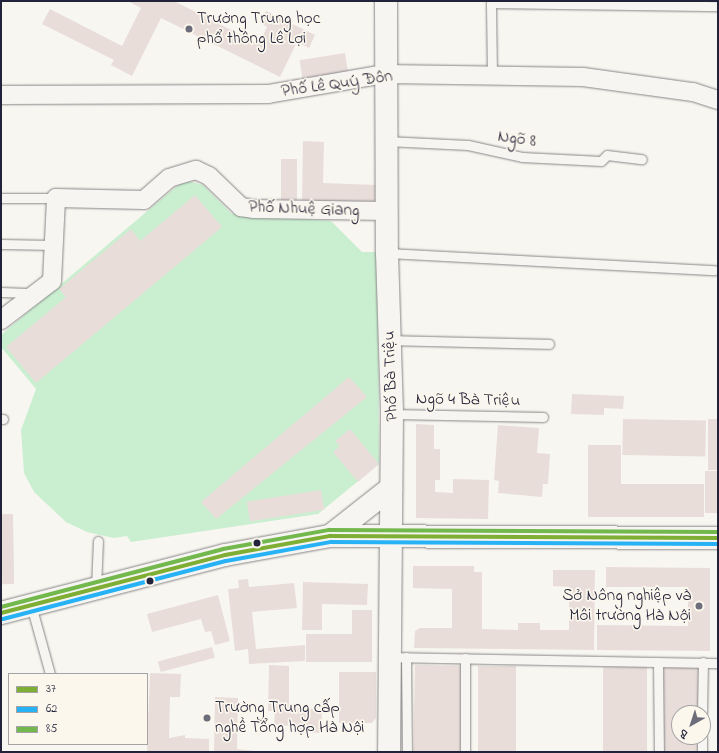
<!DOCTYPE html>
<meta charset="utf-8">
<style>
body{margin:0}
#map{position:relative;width:719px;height:753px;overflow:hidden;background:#f8f6f0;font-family:"Indie Flower",sans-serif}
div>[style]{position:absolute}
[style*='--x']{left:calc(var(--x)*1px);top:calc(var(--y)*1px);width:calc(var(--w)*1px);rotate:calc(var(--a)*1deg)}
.green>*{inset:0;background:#caefd0}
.building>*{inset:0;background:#e9ddda;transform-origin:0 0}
.roads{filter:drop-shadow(0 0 1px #878688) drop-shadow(0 0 1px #878688)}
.lane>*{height:9px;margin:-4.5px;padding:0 4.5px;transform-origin:4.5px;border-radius:4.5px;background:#f6f5f1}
.street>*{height:18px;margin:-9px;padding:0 9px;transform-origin:9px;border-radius:9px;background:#f6f5f1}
.secondary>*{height:22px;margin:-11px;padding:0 11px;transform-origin:11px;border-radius:11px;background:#f6f5f1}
.bus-1>*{height:4px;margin:-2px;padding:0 2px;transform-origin:2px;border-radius:2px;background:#7eae34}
.bus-2>*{height:4px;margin:-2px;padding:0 2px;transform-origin:2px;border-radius:2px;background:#27b2f5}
.bus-3>*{height:4px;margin:-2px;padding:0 2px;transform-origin:2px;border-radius:2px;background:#72b84c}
.dots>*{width:11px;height:11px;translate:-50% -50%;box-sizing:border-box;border:2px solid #fbf7ec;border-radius:50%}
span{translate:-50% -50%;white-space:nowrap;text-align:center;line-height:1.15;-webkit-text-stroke:3.5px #fbf7ec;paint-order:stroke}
.poi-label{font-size:17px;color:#22223b}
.left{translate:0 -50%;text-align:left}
.right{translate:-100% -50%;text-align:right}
.street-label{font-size:17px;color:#22223b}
.frame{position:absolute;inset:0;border:2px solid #22223b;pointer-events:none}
.legend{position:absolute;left:8px;top:673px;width:140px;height:72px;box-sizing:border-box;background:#fbf7ec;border:1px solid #a4a2a5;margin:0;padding:5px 7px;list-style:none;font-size:12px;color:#22223b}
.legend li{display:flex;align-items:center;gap:8px;height:20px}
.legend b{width:20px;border:1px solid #a4a2a5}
.north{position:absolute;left:671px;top:705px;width:40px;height:40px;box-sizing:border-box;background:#fbf7ec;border:1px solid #a4a2a5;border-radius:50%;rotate:219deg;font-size:11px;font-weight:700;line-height:16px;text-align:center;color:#22223b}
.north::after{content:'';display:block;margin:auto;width:14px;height:18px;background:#6d6c7a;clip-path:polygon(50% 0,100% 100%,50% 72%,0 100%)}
</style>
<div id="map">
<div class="green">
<div style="clip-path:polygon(184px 180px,203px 185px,232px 214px,331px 221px,362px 252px,378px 252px,379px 464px,318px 514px,131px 542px,127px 536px,114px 538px,87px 532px,66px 522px,34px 492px,24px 473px,21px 430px,36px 389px,1px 347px,1px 335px)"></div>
</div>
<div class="building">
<div style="clip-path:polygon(128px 1px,174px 1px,259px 44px,267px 27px,260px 23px,266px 11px,315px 35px,309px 48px,297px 42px,280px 77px,161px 18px,132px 76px,111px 65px,114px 60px,42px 24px,50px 9px,122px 46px,141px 8px)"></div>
<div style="left:345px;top:53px;width:19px;height:46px;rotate:81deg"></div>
<div style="clip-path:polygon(303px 141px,324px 142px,323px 183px,376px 185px,375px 205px,302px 203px)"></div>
<div style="left:281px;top:159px;width:16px;height:42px"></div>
<div style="clip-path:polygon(195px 195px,222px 227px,36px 383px,6px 347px,66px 297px,59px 289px,131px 229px,140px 241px)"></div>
<div style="clip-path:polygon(349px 377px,367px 397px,216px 519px,201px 502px)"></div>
<div style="clip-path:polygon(572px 394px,624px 396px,623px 409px,604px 408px,604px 415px,571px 414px)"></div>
<div style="left:623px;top:419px;width:83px;height:36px;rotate:1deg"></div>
<div style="left:708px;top:419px;width:10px;height:51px"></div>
<div style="clip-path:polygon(416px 424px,434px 425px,434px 449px,440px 449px,440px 480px,435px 480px,435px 492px,453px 493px,453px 479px,489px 480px,488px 519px,416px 518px)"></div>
<div style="clip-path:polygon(498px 425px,539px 428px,537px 453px,550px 454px,548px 484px,543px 484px,542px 497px,498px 493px,499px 481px,494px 480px)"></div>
<div style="clip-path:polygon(350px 429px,379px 464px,358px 482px,333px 452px,340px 446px,335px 441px)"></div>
<div style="clip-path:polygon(588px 445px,621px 445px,621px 484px,704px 484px,704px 517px,588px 517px)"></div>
<div style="left:705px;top:471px;width:13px;height:42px"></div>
<div style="left:321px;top:490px;width:20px;height:75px;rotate:81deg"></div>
<div style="left:13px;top:514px;width:70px;height:12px;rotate:89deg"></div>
<div style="clip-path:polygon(413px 566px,474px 566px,474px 572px,482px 572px,482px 629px,518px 630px,518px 623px,540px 623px,540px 630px,569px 630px,569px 587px,553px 586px,553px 570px,595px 570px,594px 650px,414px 648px,415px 631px,420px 628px,452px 628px,452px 589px,413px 588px)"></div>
<div style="clip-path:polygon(606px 567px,710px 568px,710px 651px,597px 650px,597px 625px,688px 626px,688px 587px,606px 587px)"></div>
<div style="clip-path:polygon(248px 579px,249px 587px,294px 583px,297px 608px,252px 612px,256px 649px,305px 645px,305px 661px,249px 664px,248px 649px,235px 651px,228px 589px,239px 588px,238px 580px)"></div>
<div style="clip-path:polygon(303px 582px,368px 584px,367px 605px,322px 604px,322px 630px,302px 630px)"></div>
<div style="clip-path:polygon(218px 595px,230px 641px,215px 645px,211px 631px,205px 632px,201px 619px,152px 632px,147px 614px)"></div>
<div style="clip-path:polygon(352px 610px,372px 610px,372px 662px,306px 662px,306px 634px,352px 634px)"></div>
<div style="left:212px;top:647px;width:11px;height:56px;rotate:75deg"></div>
<div style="clip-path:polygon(269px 665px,289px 666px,289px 708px,322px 709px,321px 733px,293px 732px,293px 726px,274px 725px,275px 711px,268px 711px)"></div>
<div style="left:415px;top:665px;width:48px;height:87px;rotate:1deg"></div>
<div style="left:478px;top:666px;width:38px;height:86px"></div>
<div style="left:603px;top:667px;width:44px;height:85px"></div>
<div style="clip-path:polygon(660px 667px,698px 667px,698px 713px,679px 713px,679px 737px,698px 737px,698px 752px,660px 752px)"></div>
<div style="clip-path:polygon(339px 672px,376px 672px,376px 718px,372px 723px,339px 723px)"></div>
<div style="clip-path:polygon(150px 673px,181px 674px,180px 697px,170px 697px,169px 738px,185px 735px,185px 738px,209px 739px,209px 752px,147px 752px)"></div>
<div style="clip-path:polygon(215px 697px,238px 698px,237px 749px,264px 752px,214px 752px)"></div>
</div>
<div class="roads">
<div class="lane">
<div style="--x:492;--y:76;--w:73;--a:-90.8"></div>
<div style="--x:491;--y:3;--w:227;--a:0.8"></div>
<div style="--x:386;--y:141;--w:82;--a:2.8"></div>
<div style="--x:468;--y:145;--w:55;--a:12.5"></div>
<div style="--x:522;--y:157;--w:79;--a:2.9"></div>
<div style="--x:601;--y:161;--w:8;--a:-45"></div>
<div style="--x:607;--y:155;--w:35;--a:7"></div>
<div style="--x:1;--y:198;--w:55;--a:0"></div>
<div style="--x:1;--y:244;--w:53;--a:1.1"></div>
<div style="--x:387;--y:253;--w:328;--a:3"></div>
<div style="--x:1;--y:292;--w:33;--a:2"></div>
<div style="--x:390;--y:340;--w:159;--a:1.4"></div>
<div style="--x:392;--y:414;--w:151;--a:1.1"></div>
<div style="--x:1;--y:419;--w:2;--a:0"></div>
<div style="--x:96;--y:588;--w:47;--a:-87.6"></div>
<div style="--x:31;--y:605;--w:72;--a:74.6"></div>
<div style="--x:391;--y:657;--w:327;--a:1.1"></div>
<div style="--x:406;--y:657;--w:95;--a:89.4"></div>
<div style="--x:465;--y:658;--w:94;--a:90"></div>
<div style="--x:658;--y:662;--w:90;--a:89.4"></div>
<div style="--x:702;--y:713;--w:51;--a:-88.9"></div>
<div style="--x:702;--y:752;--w:15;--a:-90"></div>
</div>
<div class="street">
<div style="--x:1;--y:95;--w:267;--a:-0.2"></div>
<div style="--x:268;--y:94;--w:119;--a:-9.7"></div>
<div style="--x:385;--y:74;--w:198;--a:0.9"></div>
<div style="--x:583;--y:77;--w:111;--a:7.8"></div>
<div style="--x:693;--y:92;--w:26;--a:18"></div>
<div style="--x:1;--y:320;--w:64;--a:-37.4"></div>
<div style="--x:52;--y:281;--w:83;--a:-87.2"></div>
<div style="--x:56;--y:198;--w:88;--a:1.3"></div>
<div style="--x:144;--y:200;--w:33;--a:-41"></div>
<div style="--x:169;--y:178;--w:28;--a:-17"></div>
<div style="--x:196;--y:170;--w:14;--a:25"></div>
<div style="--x:209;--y:176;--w:45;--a:44.1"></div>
<div style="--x:241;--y:207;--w:12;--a:9"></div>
<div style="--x:253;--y:209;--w:134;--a:0.9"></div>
</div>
<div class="secondary">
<div style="--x:386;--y:1;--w:252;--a:89.8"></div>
<div style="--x:387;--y:253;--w:161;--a:88.2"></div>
<div style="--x:392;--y:414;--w:338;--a:90.5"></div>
<div style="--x:330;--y:536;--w:78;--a:-38.2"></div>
<div style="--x:1;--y:613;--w:231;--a:-14.5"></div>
<div style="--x:225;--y:555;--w:107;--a:-10.3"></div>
<div style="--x:330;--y:536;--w:388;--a:0.3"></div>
</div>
</div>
<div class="bus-1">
<div style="--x:1;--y:613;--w:231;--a:-14.5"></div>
<div style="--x:225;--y:555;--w:107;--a:-10.3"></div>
<div style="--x:330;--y:536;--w:388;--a:0.3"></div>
</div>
<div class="bus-2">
<div style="--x:3;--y:619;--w:230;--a:-14.6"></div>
<div style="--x:226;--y:561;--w:107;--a:-10.3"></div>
<div style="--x:331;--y:542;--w:387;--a:0.3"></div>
</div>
<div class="bus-3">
<div style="--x:1;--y:607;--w:229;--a:-14.6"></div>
<div style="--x:223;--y:549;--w:108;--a:-10.2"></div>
<div style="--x:329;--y:530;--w:389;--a:0.3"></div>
</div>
<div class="dots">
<div style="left:189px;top:29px;background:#6d6c7a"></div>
<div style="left:257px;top:543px;background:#22223b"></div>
<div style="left:150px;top:581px;background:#22223b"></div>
<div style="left:699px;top:606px;background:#6d6c7a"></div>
<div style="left:207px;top:718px;background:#6d6c7a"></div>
</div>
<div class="poi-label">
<span class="left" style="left:197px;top:29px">Trường Trung học<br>phổ thông Lê Lợi</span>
<span class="right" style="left:691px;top:606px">Sở Nông nghiệp và<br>Môi trường Hà Nội</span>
<span class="left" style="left:215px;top:718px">Trường Trung cấp<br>nghề Tổng hợp Hà Nội</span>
</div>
<div class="street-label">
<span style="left:337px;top:84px;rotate:-8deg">Phố Lê Quý Đôn</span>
<span style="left:517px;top:139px;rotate:8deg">Ngõ 8</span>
<span style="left:304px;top:209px;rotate:2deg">Phố Nhuệ Giang</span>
<span style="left:391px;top:376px;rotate:-92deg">Phố Bà Triệu</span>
<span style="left:468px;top:400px;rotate:1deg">Ngõ 4 Bà Triệu</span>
</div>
<div class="frame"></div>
<ul class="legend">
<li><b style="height:5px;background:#7eae34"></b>37</li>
<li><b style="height:5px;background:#27b2f5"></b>62</li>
<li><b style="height:5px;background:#72b84c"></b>85</li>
</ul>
<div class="north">B</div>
</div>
